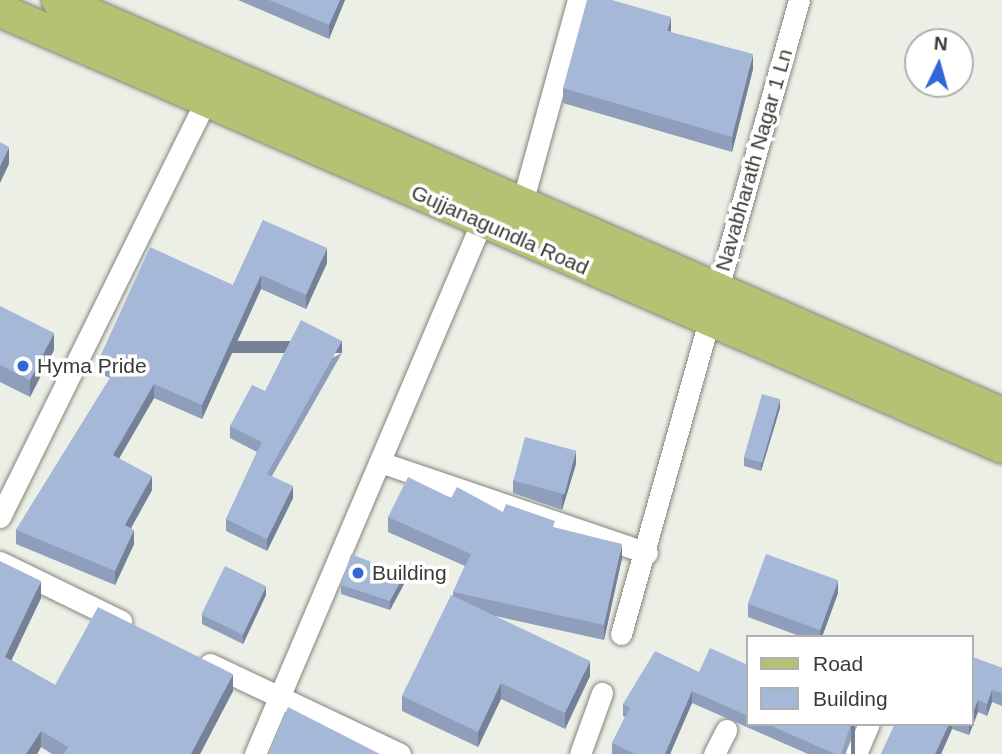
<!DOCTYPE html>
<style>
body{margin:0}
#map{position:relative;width:1002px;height:754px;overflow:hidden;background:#ecefe6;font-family:Arial,sans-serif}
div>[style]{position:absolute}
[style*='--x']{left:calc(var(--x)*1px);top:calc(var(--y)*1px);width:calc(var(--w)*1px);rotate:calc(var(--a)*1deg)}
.roads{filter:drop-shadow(0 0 2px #82847c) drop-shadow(0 0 2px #82847c)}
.street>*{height:21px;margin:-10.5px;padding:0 10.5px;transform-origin:10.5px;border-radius:10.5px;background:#fff}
.primary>*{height:33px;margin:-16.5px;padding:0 16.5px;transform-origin:16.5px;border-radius:16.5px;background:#b5c173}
.wall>*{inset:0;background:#8f9eba}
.shaded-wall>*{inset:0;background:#748197;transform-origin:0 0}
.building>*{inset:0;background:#a6b8d8;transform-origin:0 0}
.dots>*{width:19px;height:19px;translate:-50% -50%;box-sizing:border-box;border:4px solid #fff;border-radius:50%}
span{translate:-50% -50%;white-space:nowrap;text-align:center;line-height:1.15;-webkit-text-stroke:7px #fff;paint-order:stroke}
.street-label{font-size:21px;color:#3a3b37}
.poi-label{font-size:21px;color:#3a3b37}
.left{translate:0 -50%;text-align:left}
.legend{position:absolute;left:746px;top:635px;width:228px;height:91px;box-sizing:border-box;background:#fff;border:2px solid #b0b1af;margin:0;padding:9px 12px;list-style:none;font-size:21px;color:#3a3b37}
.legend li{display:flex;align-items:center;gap:14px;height:35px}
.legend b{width:35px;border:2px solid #b0b1af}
.north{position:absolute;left:904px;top:28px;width:70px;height:70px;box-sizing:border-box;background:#fff;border:2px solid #b0b1af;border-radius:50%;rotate:5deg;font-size:19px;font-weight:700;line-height:28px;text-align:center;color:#3a3b37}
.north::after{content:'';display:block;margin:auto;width:24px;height:32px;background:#3068d6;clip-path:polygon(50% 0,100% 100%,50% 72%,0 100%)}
</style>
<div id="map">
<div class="roads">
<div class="street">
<div style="--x:522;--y:203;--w:211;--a:-74.6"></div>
<div style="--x:380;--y:462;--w:282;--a:18.8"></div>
<div style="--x:0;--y:517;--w:462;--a:-63.7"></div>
<div style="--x:0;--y:562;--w:135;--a:26"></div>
<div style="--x:621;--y:634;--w:659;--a:-74.32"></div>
<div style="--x:210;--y:664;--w:210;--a:25.3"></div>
<div style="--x:255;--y:754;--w:579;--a:-66.93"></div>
<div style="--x:580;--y:754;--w:65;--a:-70.2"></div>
<div style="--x:714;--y:754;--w:27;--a:-63"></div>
<div style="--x:856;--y:754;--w:33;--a:-67"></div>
</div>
<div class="primary">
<div style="--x:58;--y:0;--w:1031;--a:23.68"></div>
<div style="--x:0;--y:10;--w:1093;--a:23.52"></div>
</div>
</div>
<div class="wall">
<div style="clip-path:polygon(238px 0,345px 0,329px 39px)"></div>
<div style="clip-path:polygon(671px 32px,753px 69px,732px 152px,563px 103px,563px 88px)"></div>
<div style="clip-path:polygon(263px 220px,327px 263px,306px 309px,261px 289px,202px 419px,154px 398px,119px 458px,152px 490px,131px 528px,134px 544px,115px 585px,16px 544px,16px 530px,110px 378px,99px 373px,99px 359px,233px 285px)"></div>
<div style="clip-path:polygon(0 306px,54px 350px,30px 397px,0 382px)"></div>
<div style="clip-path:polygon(342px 353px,272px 476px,293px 498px,267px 551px,226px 531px,226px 519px,257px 452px,230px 438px,230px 426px,265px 391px)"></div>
<div style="clip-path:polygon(780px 408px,761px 471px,744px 466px,744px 457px)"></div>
<div style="clip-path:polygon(576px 464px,562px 510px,513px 493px,513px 480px)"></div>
<div style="clip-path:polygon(503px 512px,555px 528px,622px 558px,604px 640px,495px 616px,590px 676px,565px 729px,501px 699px,478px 747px,402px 711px,402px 696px,453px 595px,453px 592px,465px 566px,388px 532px,388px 517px)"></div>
<div style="clip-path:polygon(0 561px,41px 598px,11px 660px,55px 685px,233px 691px,200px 754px,52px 754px,41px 747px,37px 754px,0 754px)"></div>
<div style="clip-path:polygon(404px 584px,390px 610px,341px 594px,341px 585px)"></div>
<div style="clip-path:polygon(838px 593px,822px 637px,802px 637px,748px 617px,748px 604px)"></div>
<div style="clip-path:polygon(266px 595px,243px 644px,202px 624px,202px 615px)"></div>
<div style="clip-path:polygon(972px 657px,1002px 668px,1002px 706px,992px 702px,987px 716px,978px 712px,969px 735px,952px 729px,941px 754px,881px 754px,895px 724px,972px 724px)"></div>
<div style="clip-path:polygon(748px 665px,748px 724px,855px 724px,845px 754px,808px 754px,692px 703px,670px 754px,612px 754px,612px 743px,625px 717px,623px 716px,623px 704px,699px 672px)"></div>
</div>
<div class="shaded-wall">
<div style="clip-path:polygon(340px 0,345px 0,329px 39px,329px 25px)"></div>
<div style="clip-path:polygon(671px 17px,671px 32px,667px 31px)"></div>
<div style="clip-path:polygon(753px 54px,753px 69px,732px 152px,732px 137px)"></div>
<div style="clip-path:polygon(9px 147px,9px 164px,0 183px,0 166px)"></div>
<div style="clip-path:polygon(327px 248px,327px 263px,306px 309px,306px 295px)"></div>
<div style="clip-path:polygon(261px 275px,261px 289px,202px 419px,202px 405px)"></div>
<div style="clip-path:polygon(54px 333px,54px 350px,30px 397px,30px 380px)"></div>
<div style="left:342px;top:341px;width:12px;height:153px;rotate:90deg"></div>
<div style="clip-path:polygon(154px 384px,154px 398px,113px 469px,113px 455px)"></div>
<div style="clip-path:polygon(780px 399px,780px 408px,761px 471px,761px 462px)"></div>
<div style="clip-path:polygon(576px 451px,576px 464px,562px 510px,562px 497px)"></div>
<div style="clip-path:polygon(152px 476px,152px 490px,125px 539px,125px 525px)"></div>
<div style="clip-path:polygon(293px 486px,293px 498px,267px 551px,267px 539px)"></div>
<div style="clip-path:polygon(134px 530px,134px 544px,115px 585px,115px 571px)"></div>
<div style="clip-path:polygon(622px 544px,622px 558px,604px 640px,604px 625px)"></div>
<div style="clip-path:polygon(404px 575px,404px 584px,390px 610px,390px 601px)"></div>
<div style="clip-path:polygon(838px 580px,838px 593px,822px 637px,820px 637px,820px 630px)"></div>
<div style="clip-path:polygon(41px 581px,41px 598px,5px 674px,5px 657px)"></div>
<div style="clip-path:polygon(266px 586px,266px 595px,243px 644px,243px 635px)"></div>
<div style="clip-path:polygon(590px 661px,590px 676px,565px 729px,565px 713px)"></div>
<div style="clip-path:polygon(233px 674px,233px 691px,200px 754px,191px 754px)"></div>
<div style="clip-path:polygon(501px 683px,501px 699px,478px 747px,478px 732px)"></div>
<div style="clip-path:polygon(992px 690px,992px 702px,987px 716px,987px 704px)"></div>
<div style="clip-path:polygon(692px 691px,692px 703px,670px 754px,665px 754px)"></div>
<div style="clip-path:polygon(978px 700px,978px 712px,969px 735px,969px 724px,972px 724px,972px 715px)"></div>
<div style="left:851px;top:724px;width:4px;height:32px"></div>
<div style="clip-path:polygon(949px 724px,952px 724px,952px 729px,941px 754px,935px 754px)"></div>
<div style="clip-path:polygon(41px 731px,41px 747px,37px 754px,26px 754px)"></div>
</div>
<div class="building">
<div style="clip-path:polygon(269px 0,340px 0,329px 25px)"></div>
<div style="clip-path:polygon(587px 0,612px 0,671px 17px,667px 31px,753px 54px,732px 137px,563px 88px)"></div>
<div style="clip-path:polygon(0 142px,9px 147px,0 166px)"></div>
<div style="clip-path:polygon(263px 220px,327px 248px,306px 295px,261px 275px,202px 405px,154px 384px,113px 455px,152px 476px,125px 525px,134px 530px,115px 571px,16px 530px,117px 367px,99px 359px,150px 247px,233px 285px)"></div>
<div style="clip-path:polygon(0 306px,54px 333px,30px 380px,0 365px)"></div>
<div style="clip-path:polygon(301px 320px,342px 341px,267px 474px,293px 486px,267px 539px,226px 519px,262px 442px,230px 426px,252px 385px,265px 391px)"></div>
<div style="left:762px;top:394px;width:19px;height:66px;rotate:16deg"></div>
<div style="left:525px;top:437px;width:53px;height:45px;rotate:15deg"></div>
<div style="clip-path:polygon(408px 477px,451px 498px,457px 487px,503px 512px,506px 504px,555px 521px,553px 527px,622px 544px,604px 625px,453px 592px,471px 554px,388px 517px)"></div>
<div style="clip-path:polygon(351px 554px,404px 575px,390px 601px,341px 585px)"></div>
<div style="left:766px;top:554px;width:77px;height:53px;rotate:20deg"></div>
<div style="clip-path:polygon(0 561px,41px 581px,5px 657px,55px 685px,98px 607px,233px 674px,191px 754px,64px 754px,68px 747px,41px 731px,26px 754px,0 754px)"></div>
<div style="left:225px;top:566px;width:46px;height:54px;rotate:26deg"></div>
<div style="clip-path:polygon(451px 595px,590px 661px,565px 713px,501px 683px,478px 732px,402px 696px)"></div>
<div style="clip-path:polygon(710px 648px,748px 665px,748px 716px,692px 691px,665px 754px,635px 754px,612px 743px,630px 708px,623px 704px,655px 651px,699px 672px)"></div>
<div style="clip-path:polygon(972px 657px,1002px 668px,1002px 693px,992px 690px,987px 704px,978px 700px,972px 715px)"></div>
<div style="clip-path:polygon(288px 707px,380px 754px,268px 754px)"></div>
<div style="clip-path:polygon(767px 724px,851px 724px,841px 754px,835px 754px)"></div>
<div style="clip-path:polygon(895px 724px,949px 724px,935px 754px,881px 754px)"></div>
</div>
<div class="dots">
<div style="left:23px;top:366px;background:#3068d6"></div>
<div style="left:358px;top:573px;background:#3068d6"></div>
</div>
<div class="street-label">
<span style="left:754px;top:160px;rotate:-74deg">Navabharath Nagar 1 Ln</span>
<span style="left:500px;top:230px;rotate:24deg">Gujjanagundla Road</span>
</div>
<div class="poi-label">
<span class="left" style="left:37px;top:366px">Hyma Pride</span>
<span class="left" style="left:372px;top:573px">Building</span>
</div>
<ul class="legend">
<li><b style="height:9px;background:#b5c173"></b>Road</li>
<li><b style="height:19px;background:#a6b8d8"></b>Building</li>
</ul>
<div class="north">N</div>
</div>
